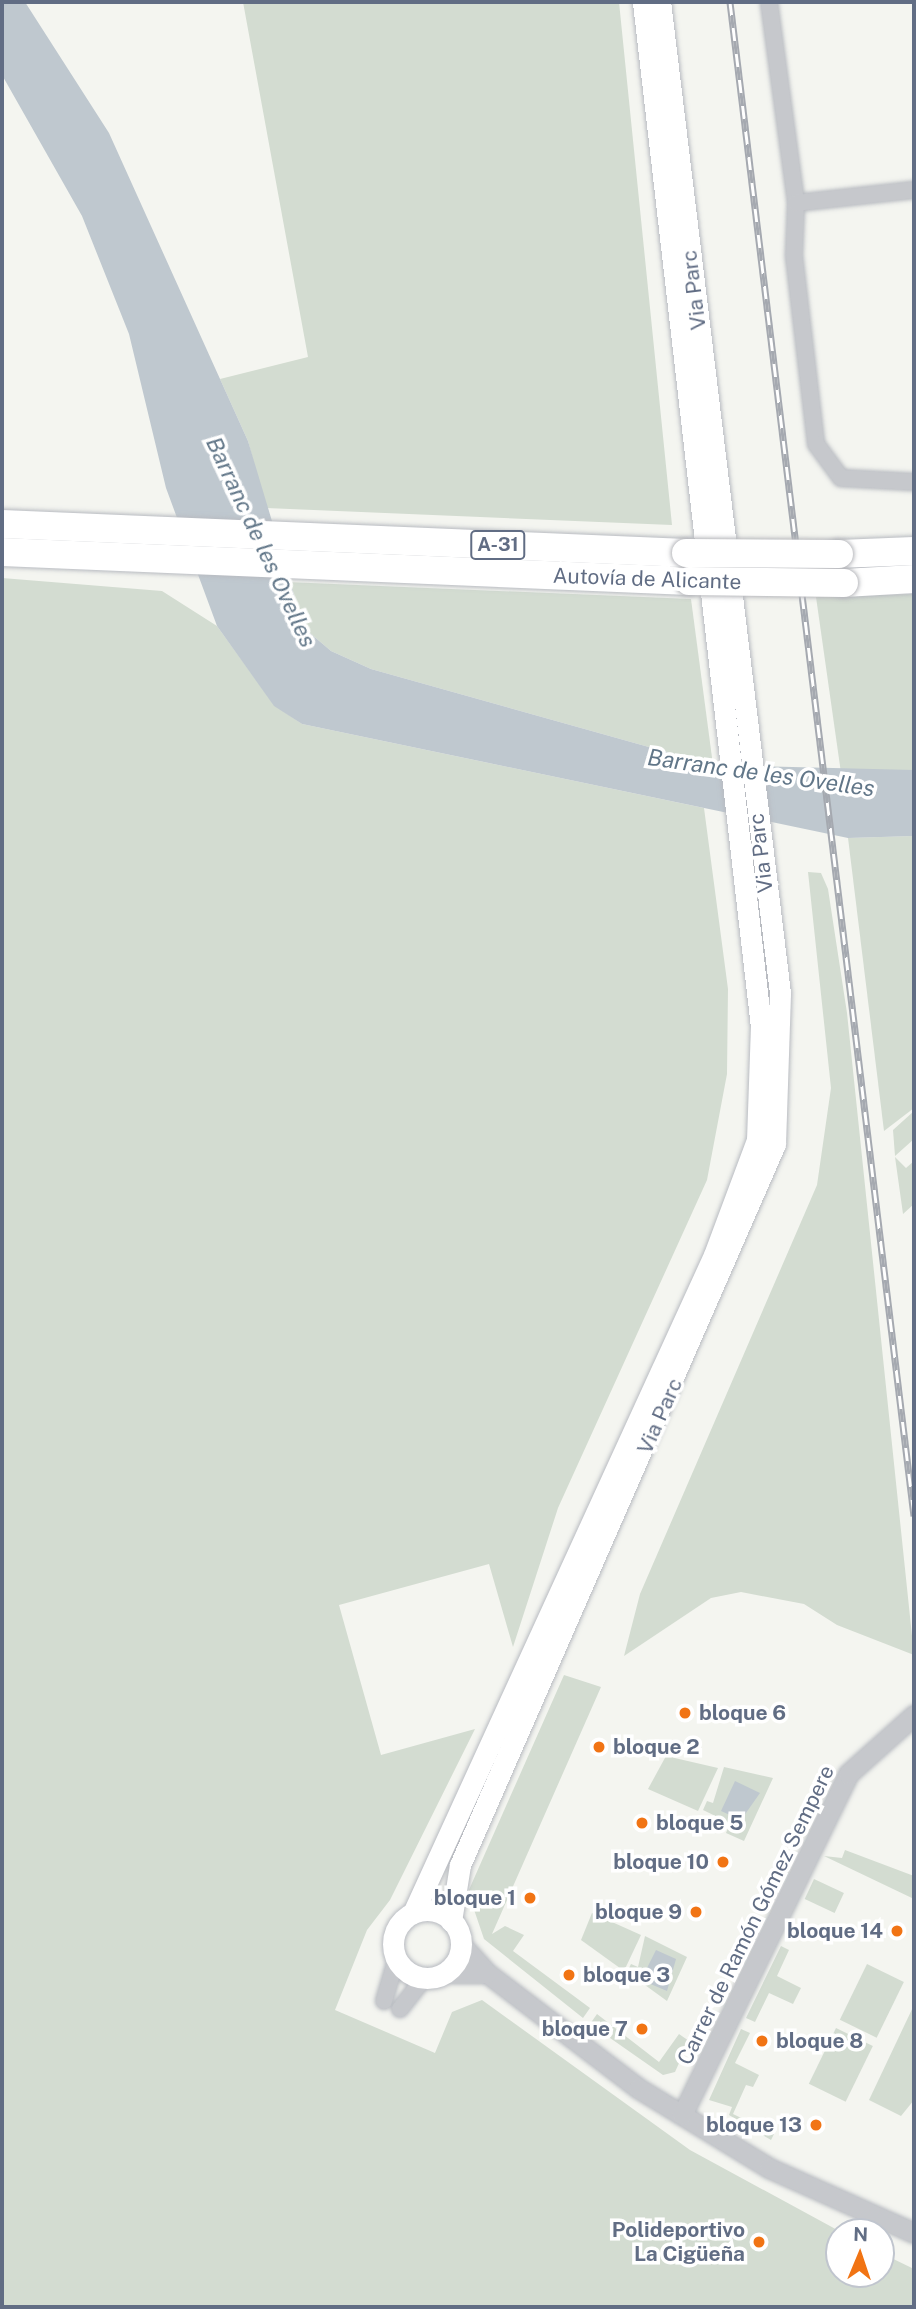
<!DOCTYPE html>
<meta charset="utf-8">
<style>
body{margin:0}
#map{position:relative;width:916px;height:2309px;overflow:hidden;background:#f4f5f0;font-family:"Public Sans",sans-serif}
div>[style]{position:absolute}
[style*='--x']{left:calc(var(--x)*1px);top:calc(var(--y)*1px);width:calc(var(--w)*1px);rotate:calc(var(--a)*1deg)}
.green>*{inset:0;background:#d3dcd1;transform-origin:0 0}
.water>*{inset:0;background:#bfc8cf}
.roads{filter:drop-shadow(0 0 2px #b8bbc1) drop-shadow(0 0 2px #b8bbc1)}
.minor>*{height:16px;margin:-8px;padding:0 8px;transform-origin:8px;border-radius:8px;background:#c6c8cc}
.tertiary>*{height:19px;margin:-9.5px;padding:0 9.5px;transform-origin:9.5px;border-radius:9.5px;background:#c6c8cc}
.secondary>*{height:21px;margin:-10.5px;padding:0 10.5px;transform-origin:10.5px;border-radius:10.5px;background:#fff}
.secondary>.ring{margin:-10.5px;padding:0;box-sizing:content-box;background:none;border:21px solid #fff;border-radius:50%}
.motorway>*{height:28px;margin:-14px;padding:0 14px;transform-origin:14px;border-radius:14px;background:#fff}
.rail>*{height:7px;margin-top:-3.5px;transform-origin:0;background:repeating-linear-gradient(90deg,#fff 0 13px,#a5a9b0 0 26px);box-sizing:border-box;border-block:2px solid #a5a9b0}
.bridges{filter:drop-shadow(0 0 2px #b8b9bd) drop-shadow(0 0 2px #b8b9bd)}
.motorway-bridge>*{height:28px;margin:-14px;padding:0 14px;transform-origin:14px;border-radius:14px;background:#fff}
.dots>*{width:19px;height:19px;translate:-50% -50%;box-sizing:border-box;border:4px solid #fff;border-radius:50%}
span{translate:-50% -50%;white-space:nowrap;text-align:center;line-height:1.15;-webkit-text-stroke:7px #fff;paint-order:stroke}
.shield-label span{padding:2px 5px;background:#fff;border:2px solid;border-radius:5px;-webkit-text-stroke-width:0}
.shield-label{font-size:19px;color:#616d84;font-weight:700}
.street-label{font-size:21px;color:#616d84}
.poi-label{font-size:21px;color:#616d84;font-weight:700}
.left{translate:0 -50%;text-align:left}
.right{translate:-100% -50%;text-align:right}
.water-label{font-size:23px;color:#617688;font-style:italic}
.frame{position:absolute;inset:0;border:4px solid #616d84;pointer-events:none}
.north{position:absolute;left:825px;top:2218px;width:70px;height:70px;box-sizing:border-box;background:#fff;border:2px solid #c0c5ce;border-radius:50%;rotate:2deg;font-size:19px;font-weight:700;line-height:28px;text-align:center;color:#616d84}
.north::after{content:'';display:block;margin:auto;width:24px;height:32px;background:#f17414;clip-path:polygon(50% 0,100% 100%,50% 72%,0 100%)}
</style>
<div id="map">
<div class="green">
<div style="clip-path:polygon(243px 2px,619px 2px,672px 525px,266px 508px,248px 441px,220px 379px,308px 357px)"></div>
<div style="clip-path:polygon(2px 578px,162px 591px,217px 626px,274px 705px,302px 724px,704px 808px,728px 989px,727px 1074px,707px 1180px,558px 1508px,513px 1647px,489px 1564px,339px 1605px,381px 1755px,475px 1729px,390px 1900px,367px 1930px,335px 2010px,435px 2053px,452px 2012px,482px 2000px,690px 2150px,841px 2232px,839px 2274px,881px 2274px,881px 2253px,914px 2269px,914px 2307px,2px 2307px)"></div>
<div style="clip-path:polygon(287px 582px,691px 599px,713px 765px,371px 669px,331px 651px,304px 628px)"></div>
<div style="clip-path:polygon(914px 594px,914px 770px,841px 773px,816px 597px)"></div>
<div style="clip-path:polygon(914px 836px,914px 1108px,884px 1131px,848px 838px)"></div>
<div style="clip-path:polygon(808px 872px,821px 873px,828px 889px,847px 1013px,914px 1655px,837px 1625px,804px 1604px,741px 1592px,711px 1598px,624px 1656px,640px 1594px,817px 1185px,831px 1088px)"></div>
<div style="clip-path:polygon(914px 1111px,914px 1139px,895px 1156px,893px 1130px)"></div>
<div style="clip-path:polygon(895px 1157px,906px 1168px,914px 1161px,914px 1204px,903px 1214px)"></div>
<div style="clip-path:polygon(564px 1675px,601px 1687px,492px 1934px,505px 1926px,524px 1935px,513px 1951px,590px 2008px,583px 2018px,484px 1939px,468px 1892px)"></div>
<div style="clip-path:polygon(666px 1756px,718px 1768px,698px 1811px,648px 1789px)"></div>
<div style="clip-path:polygon(724px 1767px,773px 1778px,744px 1841px,726px 1833px,730px 1823px,703px 1810px,707px 1801px,713px 1803px)"></div>
<div style="clip-path:polygon(845px 1850px,914px 1876px,914px 1899px,824px 1856px,842px 1858px)"></div>
<div style="left:814px;top:1879px;width:33px;height:22px;rotate:25deg"></div>
<div style="clip-path:polygon(592px 1913px,641px 1935px,624px 1971px,581px 1940px)"></div>
<div style="clip-path:polygon(645px 1936px,687px 1957px,667px 2001px,627px 1972px,631px 1964px,638px 1967px)"></div>
<div style="clip-path:polygon(781px 1946px,789px 1950px,777px 1976px,801px 1988px,793px 2004px,769px 1993px,755px 2022px,746px 2018px)"></div>
<div style="left:867px;top:1964px;width:41px;height:62px;rotate:26deg"></div>
<div style="clip-path:polygon(914px 2005px,914px 2100px,901px 2116px,869px 2100px)"></div>
<div style="clip-path:polygon(597px 2014px,659px 2062px,679px 2034px,689px 2041px,675px 2072px,663px 2075px,590px 2024px)"></div>
<div style="left:836px;top:2028px;width:41px;height:62px;rotate:26deg"></div>
<div style="clip-path:polygon(741px 2029px,750px 2033px,735px 2063px,759px 2075px,753px 2087px,746px 2085px,733px 2114px,774px 2134px,771px 2140px,729px 2115px,732px 2107px,709px 2100px)"></div>
</div>
<div class="water">
<div style="clip-path:polygon(2px 2px,25px 2px,109px 133px,248px 441px,304px 628px,331px 651px,371px 669px,713px 765px,914px 770px,914px 836px,848px 838px,302px 724px,274px 706px,217px 626px,166px 488px,129px 334px,82px 216px,2px 75px)"></div>
<div style="clip-path:polygon(735px 1781px,760px 1793px,741px 1820px,721px 1811px)"></div>
<div style="clip-path:polygon(656px 1950px,676px 1959px,667px 1991px,641px 1980px)"></div>
</div>
<div class="roads">
<div class="minor">
<div style="--x:769;--y:2;--w:203;--a:82.3"></div>
<div style="--x:796;--y:203;--w:53;--a:92.2"></div>
<div style="--x:794;--y:256;--w:189;--a:83.3"></div>
<div style="--x:816;--y:444;--w:42;--a:53.7"></div>
<div style="--x:841;--y:478;--w:73;--a:3.1"></div>
<div style="--x:796;--y:203;--w:119;--a:-6.3"></div>
<div style="--x:384;--y:2001;--w:43;--a:-73.7"></div>
<div style="--x:400;--y:2009;--w:39;--a:-52"></div>
</div>
<div class="tertiary">
<div style="--x:461;--y:1944;--w:39;--a:48"></div>
<div style="--x:487;--y:1973;--w:190;--a:37.3"></div>
<div style="--x:638;--y:2088;--w:153;--a:31.4"></div>
<div style="--x:769;--y:2168;--w:159;--a:24.1"></div>
<div style="--x:445;--y:1973;--w:42;--a:0"></div>
<div style="--x:682;--y:2115;--w:379;--a:-64"></div>
<div style="--x:848;--y:1774;--w:89;--a:-41.8"></div>
</div>
<div class="secondary">
<div class="ring" style="left:393px;top:1910px;width:47px;height:47px"></div>
<div style="--x:413;--y:1913;--w:724;--a:-65.42"></div>
<div style="--x:714;--y:1255;--w:123;--a:-69.5"></div>
<div style="--x:757;--y:1140;--w:113;--a:-88"></div>
<div style="--x:761;--y:1027;--w:1032;--a:-96.57"></div>
<div style="--x:451;--y:1921;--w:57;--a:-80.9"></div>
<div style="--x:460;--y:1865;--w:787;--a:-66.4"></div>
<div style="--x:775;--y:1144;--w:151;--a:-88.1"></div>
<div style="--x:780;--y:993;--w:998;--a:-96.9"></div>
</div>
<div class="motorway">
<div style="--x:2;--y:524;--w:685;--a:2.43"></div>
<div style="--x:2;--y:552;--w:688;--a:2.42"></div>
<div style="--x:839;--y:554;--w:75;--a:-2.3"></div>
<div style="--x:844;--y:583;--w:70;--a:-3.3"></div>
</div>
</div>
<div class="rail">
<div style="--x:730;--y:2;--w:1525;--a:83.07"></div>
</div>
<div class="bridges">
<div class="motorway-bridge">
<div style="--x:686;--y:553;--w:153;--a:0.4"></div>
<div style="--x:689;--y:581;--w:155;--a:0.7"></div>
</div>
</div>
<div class="dots">
<div style="left:685px;top:1713px;background:#f17414"></div>
<div style="left:599px;top:1747px;background:#f17414"></div>
<div style="left:642px;top:1823px;background:#f17414"></div>
<div style="left:723px;top:1862px;background:#f17414"></div>
<div style="left:530px;top:1898px;background:#f17414"></div>
<div style="left:696px;top:1912px;background:#f17414"></div>
<div style="left:897px;top:1931px;background:#f17414"></div>
<div style="left:569px;top:1975px;background:#f17414"></div>
<div style="left:642px;top:2029px;background:#f17414"></div>
<div style="left:762px;top:2041px;background:#f17414"></div>
<div style="left:816px;top:2125px;background:#f17414"></div>
<div style="left:759px;top:2242px;background:#f17414"></div>
</div>
<div class="shield-label">
<span style="left:498px;top:545px">A-31</span>
</div>
<div class="street-label">
<span style="left:694px;top:290px;rotate:-97deg">Via Parc</span>
<span style="left:647px;top:579px;rotate:2deg">Autovía de Alicante</span>
<span style="left:761px;top:853px;rotate:-97deg">Via Parc</span>
<span style="left:660px;top:1416px;rotate:-66deg">Via Parc</span>
<span style="left:756px;top:1915px;rotate:-64deg">Carrer de Ramón Gómez Sempere</span>
</div>
<div class="poi-label">
<span class="left" style="left:699px;top:1713px">bloque 6</span>
<span class="left" style="left:613px;top:1747px">bloque 2</span>
<span class="left" style="left:656px;top:1823px">bloque 5</span>
<span class="right" style="left:709px;top:1862px">bloque 10</span>
<span class="right" style="left:516px;top:1898px">bloque 1</span>
<span class="right" style="left:682px;top:1912px">bloque 9</span>
<span class="right" style="left:883px;top:1931px">bloque 14</span>
<span class="left" style="left:583px;top:1975px">bloque 3</span>
<span class="right" style="left:628px;top:2029px">bloque 7</span>
<span class="left" style="left:776px;top:2041px">bloque 8</span>
<span class="right" style="left:802px;top:2125px">bloque 13</span>
<span class="right" style="left:745px;top:2242px">Polideportivo<br>La Cigüeña</span>
</div>
<div class="water-label">
<span style="left:261px;top:542px;rotate:65deg">Barranc de les Ovelles</span>
<span style="left:761px;top:773px;rotate:8deg">Barranc de les Ovelles</span>
</div>
<div class="frame"></div>
<div class="north">N</div>
</div>
